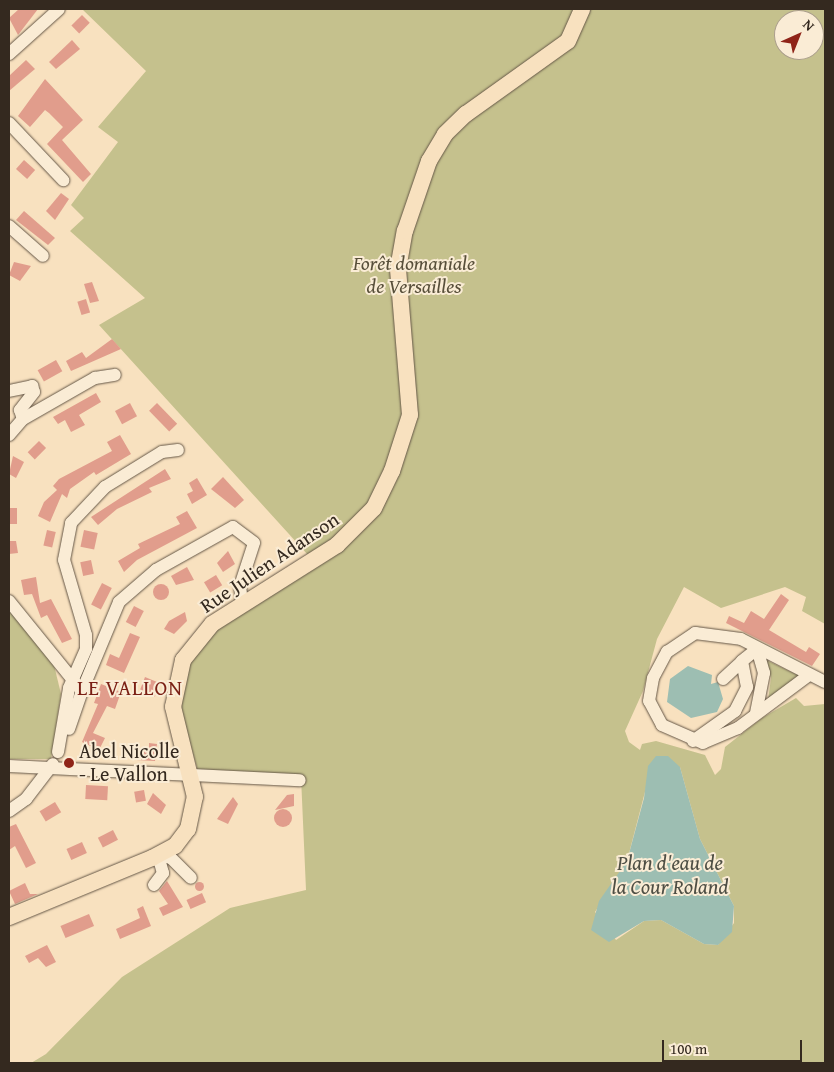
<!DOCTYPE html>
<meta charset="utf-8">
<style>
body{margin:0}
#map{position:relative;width:834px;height:1072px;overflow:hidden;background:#f8e1bf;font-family:"Gentium Book Plus",serif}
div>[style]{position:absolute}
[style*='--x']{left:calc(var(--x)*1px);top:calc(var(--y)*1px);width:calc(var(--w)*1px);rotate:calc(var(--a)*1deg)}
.green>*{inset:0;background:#c5c18d}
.water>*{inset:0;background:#9dbeb2}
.building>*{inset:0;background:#e19d8c;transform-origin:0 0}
.round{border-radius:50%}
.roads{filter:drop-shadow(0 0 1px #655747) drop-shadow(0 0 1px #655747)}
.minor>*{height:12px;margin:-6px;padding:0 6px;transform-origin:6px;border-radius:6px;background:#faecd5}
.major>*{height:16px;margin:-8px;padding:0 8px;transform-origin:8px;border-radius:8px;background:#f8e1bf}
.dots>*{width:14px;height:14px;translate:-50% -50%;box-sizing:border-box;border:2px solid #faecd5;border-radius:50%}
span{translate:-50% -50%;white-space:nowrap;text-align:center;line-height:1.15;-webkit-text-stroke:4px #faecd5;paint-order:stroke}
.park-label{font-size:20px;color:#584f3a;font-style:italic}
.street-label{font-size:20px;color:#34291f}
.poi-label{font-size:20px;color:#34291f}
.left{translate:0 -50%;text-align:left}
.neighbourhood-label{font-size:21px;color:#7a1f14;letter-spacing:1px}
.water-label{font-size:21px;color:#4e4e44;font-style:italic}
.frame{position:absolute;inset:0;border:10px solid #34291f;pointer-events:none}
.north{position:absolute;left:774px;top:10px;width:50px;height:50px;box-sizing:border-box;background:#faecd5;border:1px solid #ab9e8c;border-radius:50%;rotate:44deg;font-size:14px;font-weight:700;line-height:20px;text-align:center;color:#34291f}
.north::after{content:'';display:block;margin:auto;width:18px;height:22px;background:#8f2418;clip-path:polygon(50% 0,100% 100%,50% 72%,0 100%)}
.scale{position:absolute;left:662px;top:1040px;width:140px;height:22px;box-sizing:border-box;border:2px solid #34291f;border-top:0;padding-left:6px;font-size:15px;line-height:18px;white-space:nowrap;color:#34291f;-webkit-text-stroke:4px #faecd5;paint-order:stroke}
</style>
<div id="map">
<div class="green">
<div style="clip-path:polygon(evenodd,82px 9px,825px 9px,825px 624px,802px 611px,806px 597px,785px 587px,721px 608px,684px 587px,657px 639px,643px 691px,625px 731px,629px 742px,640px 750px,642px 744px,656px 741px,705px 755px,715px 775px,721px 769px,725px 747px,762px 718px,796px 698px,804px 706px,825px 704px,825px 1063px,31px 1063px,46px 1054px,122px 977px,230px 908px,306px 890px,301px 777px,200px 778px,177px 700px,191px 652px,227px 619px,318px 566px,99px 325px,145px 298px,70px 231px,84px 218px,71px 205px,118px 142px,98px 127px,146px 71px,82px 9px,784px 20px,814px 20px,814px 50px,784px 50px,784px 20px,82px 9px,680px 767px,700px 839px,734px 906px,734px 923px,718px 945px,704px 944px,661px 920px,644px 921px,616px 940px,595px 912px,627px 861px,646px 788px,680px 767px)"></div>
<div style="clip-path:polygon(9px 610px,54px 665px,61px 694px,51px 759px,9px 759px)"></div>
<div style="clip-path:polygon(766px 660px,800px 676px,768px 700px,771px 678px)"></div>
</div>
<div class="water">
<div style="clip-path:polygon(688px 666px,712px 675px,711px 684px,718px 682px,723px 699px,717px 712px,691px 718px,667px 702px,670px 679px)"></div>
<div style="clip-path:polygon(656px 756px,668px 756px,680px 767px,700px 839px,734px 906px,732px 932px,718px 945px,704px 944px,661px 920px,644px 921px,609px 942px,591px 930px,599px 901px,627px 861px,644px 798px,648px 766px)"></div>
</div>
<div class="building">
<div style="clip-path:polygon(19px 9px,38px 9px,18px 35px,9px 18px)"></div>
<div style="left:82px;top:15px;width:11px;height:15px;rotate:45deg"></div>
<div style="clip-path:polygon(72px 40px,80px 49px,56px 69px,49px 62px)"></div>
<div style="clip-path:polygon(26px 60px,35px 69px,9px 91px,9px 76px)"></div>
<div style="clip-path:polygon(45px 79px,83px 120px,62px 140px,91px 174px,83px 182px,47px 144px,63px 127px,49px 113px,45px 110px,30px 127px,18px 116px)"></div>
<div style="left:24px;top:160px;width:15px;height:12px;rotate:42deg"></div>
<div style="clip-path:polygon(61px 193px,69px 199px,55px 220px,46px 211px)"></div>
<div style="clip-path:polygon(24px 211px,55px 238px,48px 245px,16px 220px)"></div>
<div style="clip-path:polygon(14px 262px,31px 266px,20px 281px,9px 275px)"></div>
<div style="clip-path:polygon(92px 282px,99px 301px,90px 303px,84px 284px)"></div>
<div style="left:86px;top:299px;width:14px;height:9px;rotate:73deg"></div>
<div style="clip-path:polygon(112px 339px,121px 349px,71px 371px,66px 361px,82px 352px,86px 358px)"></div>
<div style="left:56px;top:360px;width:13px;height:21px;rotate:61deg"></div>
<div style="clip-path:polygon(96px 393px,101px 402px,79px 415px,85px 425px,71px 432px,65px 420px,58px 424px,53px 417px)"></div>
<div style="left:130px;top:403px;width:15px;height:17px;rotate:62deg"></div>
<div style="left:157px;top:403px;width:29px;height:11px;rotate:46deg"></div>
<div style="clip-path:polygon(120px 435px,131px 454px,96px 475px,94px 472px,70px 489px,67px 498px,62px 494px,50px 522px,38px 516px,44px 502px,57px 490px,53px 486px,59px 479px,112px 451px,107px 442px)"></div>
<div style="left:39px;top:441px;width:10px;height:16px;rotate:45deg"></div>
<div style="clip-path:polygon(13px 456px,24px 462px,16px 478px,9px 474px)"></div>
<div style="clip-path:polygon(165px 469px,171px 479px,149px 488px,152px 492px,117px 509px,98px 525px,91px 517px)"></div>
<div style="clip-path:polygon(223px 477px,244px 500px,235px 508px,211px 489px)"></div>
<div style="clip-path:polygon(197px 478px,207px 495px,192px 504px,187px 494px,193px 491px,189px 483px)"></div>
<div style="left:9px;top:508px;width:8px;height:16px"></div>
<div style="clip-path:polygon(187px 511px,197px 528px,137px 560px,124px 572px,118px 561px,140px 548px,138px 544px,180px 524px,176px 517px)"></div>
<div style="left:47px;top:530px;width:9px;height:16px;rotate:13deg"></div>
<div style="left:84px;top:530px;width:14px;height:17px;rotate:12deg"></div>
<div style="clip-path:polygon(9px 541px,16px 541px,18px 553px,9px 554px)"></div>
<div style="clip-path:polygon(228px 551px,235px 564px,223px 572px,217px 563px)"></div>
<div style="left:91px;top:560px;width:14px;height:11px;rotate:78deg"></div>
<div style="clip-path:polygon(187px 567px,194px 580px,176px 585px,171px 576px)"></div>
<div style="left:216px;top:575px;width:12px;height:14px;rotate:59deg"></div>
<div style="clip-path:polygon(36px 577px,40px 603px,51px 599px,72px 639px,62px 643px,47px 615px,41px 618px,32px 594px,24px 595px,21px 580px)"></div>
<div style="left:102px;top:583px;width:11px;height:24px;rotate:27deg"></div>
<div class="round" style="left:153px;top:584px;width:16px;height:16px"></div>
<div style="clip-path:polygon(781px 594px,789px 600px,769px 630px,806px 652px,809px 647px,820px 654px,812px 666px,726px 623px,729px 616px,744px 623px,751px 611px,764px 619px)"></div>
<div style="left:134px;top:606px;width:11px;height:18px;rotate:27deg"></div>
<div style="clip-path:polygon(185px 612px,187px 621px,174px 634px,164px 629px,169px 621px)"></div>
<div style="clip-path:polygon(130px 633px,140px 637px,124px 673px,106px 665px,110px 654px,119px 658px)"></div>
<div style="clip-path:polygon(145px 677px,157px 682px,155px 697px,140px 690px)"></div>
<div style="clip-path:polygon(101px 684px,121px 692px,115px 709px,107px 706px,93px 733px,105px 738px,99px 750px,82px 742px,98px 704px,94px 703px)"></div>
<div style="clip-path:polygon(149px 743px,157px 744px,155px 761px,136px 760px,137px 751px,149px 752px)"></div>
<div style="left:86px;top:785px;width:22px;height:14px;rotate:3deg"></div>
<div style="left:144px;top:790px;width:11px;height:10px;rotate:80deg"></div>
<div style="clip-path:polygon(153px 793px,166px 805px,161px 814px,147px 804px)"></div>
<div style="clip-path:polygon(294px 794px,294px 806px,275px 810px,287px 795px)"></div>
<div style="clip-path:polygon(233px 797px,238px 804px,228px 824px,217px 819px)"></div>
<div style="left:55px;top:802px;width:12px;height:18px;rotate:59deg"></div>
<div class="round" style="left:274px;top:809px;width:18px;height:18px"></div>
<div style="clip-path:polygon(16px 824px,36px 863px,26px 868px,15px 846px,9px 850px,9px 827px)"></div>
<div style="left:113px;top:830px;width:11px;height:17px;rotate:63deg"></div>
<div style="left:82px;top:842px;width:12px;height:17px;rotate:66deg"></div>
<div style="clip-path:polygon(167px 881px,183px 907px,163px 916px,159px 908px,168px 904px,159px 891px)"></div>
<div class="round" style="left:194.5px;top:881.5px;width:9px;height:9px"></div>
<div style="clip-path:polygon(25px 883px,30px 894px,38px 894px,15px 904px,9px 891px)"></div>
<div style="left:202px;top:893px;width:10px;height:17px;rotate:66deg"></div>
<div style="clip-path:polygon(143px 906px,151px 926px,120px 939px,116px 929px,140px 918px,137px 909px)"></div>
<div style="left:89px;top:914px;width:13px;height:31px;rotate:67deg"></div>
<div style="clip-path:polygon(47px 945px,56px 962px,46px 967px,38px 958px,29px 963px,25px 956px)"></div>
</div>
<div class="roads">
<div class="minor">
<div style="--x:9;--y:54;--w:67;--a:-42"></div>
<div style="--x:9;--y:123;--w:79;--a:46.5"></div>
<div style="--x:9;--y:226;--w:45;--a:41.4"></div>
<div style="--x:9;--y:391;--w:24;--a:-12"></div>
<div style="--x:32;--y:386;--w:6;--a:72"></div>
<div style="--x:34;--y:392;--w:23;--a:128"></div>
<div style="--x:20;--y:410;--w:9;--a:72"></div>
<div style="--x:9;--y:435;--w:21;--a:-49"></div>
<div style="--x:23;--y:419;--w:83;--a:-29.7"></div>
<div style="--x:95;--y:378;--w:20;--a:-9"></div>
<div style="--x:9;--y:601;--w:116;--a:51"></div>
<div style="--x:82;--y:691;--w:40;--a:108.9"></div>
<div style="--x:809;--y:675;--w:89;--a:143.3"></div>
<div style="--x:738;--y:728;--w:38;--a:157"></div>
<div style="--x:703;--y:743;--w:45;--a:-156.3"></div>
<div style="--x:662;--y:725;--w:27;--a:-118"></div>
<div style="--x:649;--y:701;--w:23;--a:-80"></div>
<div style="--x:653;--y:678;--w:30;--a:-62"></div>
<div style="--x:667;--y:652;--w:34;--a:-34"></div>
<div style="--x:695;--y:633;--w:46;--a:7.4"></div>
<div style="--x:741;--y:639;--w:94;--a:27.1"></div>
<div style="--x:723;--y:679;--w:26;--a:-43"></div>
<div style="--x:82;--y:691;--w:96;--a:-67.4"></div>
<div style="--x:119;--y:602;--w:49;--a:-40.9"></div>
<div style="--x:156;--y:570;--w:88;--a:-29.2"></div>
<div style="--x:233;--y:527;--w:26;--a:37"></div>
<div style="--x:254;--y:543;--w:45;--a:108"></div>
<div style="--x:240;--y:586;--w:17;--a:83"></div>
<div style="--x:756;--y:713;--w:41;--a:-78.7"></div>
<div style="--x:764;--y:673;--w:25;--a:-106"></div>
<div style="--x:693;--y:741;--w:52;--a:-35.5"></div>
<div style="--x:735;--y:711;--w:27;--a:-63"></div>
<div style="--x:747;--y:687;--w:26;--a:-101"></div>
<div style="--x:742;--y:661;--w:19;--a:-39"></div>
<div style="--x:58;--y:752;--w:65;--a:-80.2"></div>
<div style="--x:69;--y:688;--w:43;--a:-66.4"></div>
<div style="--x:86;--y:649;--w:14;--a:-90"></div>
<div style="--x:86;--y:635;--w:78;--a:-106.3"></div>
<div style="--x:64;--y:560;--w:38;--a:-79"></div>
<div style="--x:71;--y:523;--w:50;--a:-46.6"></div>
<div style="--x:105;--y:487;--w:67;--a:-31.6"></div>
<div style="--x:162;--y:452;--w:16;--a:-7"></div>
<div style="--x:9;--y:766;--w:291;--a:2.8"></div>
<div style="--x:9;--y:811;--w:21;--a:-35"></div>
<div style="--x:26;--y:799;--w:44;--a:-52.4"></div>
<div style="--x:154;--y:885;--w:15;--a:-53"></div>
<div style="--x:163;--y:873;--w:19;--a:-106"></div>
<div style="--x:158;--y:855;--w:13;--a:13"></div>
<div style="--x:171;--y:858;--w:28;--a:45"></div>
</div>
<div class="major">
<div style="--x:9;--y:917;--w:155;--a:-22.4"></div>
<div style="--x:152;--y:858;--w:26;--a:-28"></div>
<div style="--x:175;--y:846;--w:21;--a:-53"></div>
<div style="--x:188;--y:829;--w:33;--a:-78"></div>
<div style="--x:195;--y:797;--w:93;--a:-103.7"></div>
<div style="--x:173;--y:707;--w:48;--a:-78"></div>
<div style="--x:183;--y:660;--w:46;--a:-51.1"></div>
<div style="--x:212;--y:624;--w:148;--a:-32.3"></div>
<div style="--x:337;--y:545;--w:52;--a:-45"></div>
<div style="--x:374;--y:508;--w:41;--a:-64.1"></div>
<div style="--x:392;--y:471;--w:59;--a:-72.2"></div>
<div style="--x:410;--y:415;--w:146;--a:-94.7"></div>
<div style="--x:398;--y:269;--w:39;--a:-80"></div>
<div style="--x:405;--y:231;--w:74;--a:-71.1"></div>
<div style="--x:429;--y:161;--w:31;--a:-59"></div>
<div style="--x:445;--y:134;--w:29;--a:-44"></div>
<div style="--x:466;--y:114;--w:125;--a:-35.6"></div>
<div style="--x:568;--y:41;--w:35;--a:-66"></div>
</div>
</div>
<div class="dots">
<div style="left:69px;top:763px;background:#8f2418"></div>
</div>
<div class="park-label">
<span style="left:414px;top:274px">Forêt domaniale<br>de Versailles</span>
</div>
<div class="street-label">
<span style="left:269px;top:562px;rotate:-34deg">Rue Julien Adanson</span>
</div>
<div class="poi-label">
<span class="left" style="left:79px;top:762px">Abel Nicolle<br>- Le Vallon</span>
</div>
<div class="neighbourhood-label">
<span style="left:130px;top:688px">LE VALLON</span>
</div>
<div class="water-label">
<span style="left:670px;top:875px">Plan d'eau de<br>la Cour Roland</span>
</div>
<div class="frame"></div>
<div class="north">N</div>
<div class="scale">100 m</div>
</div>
